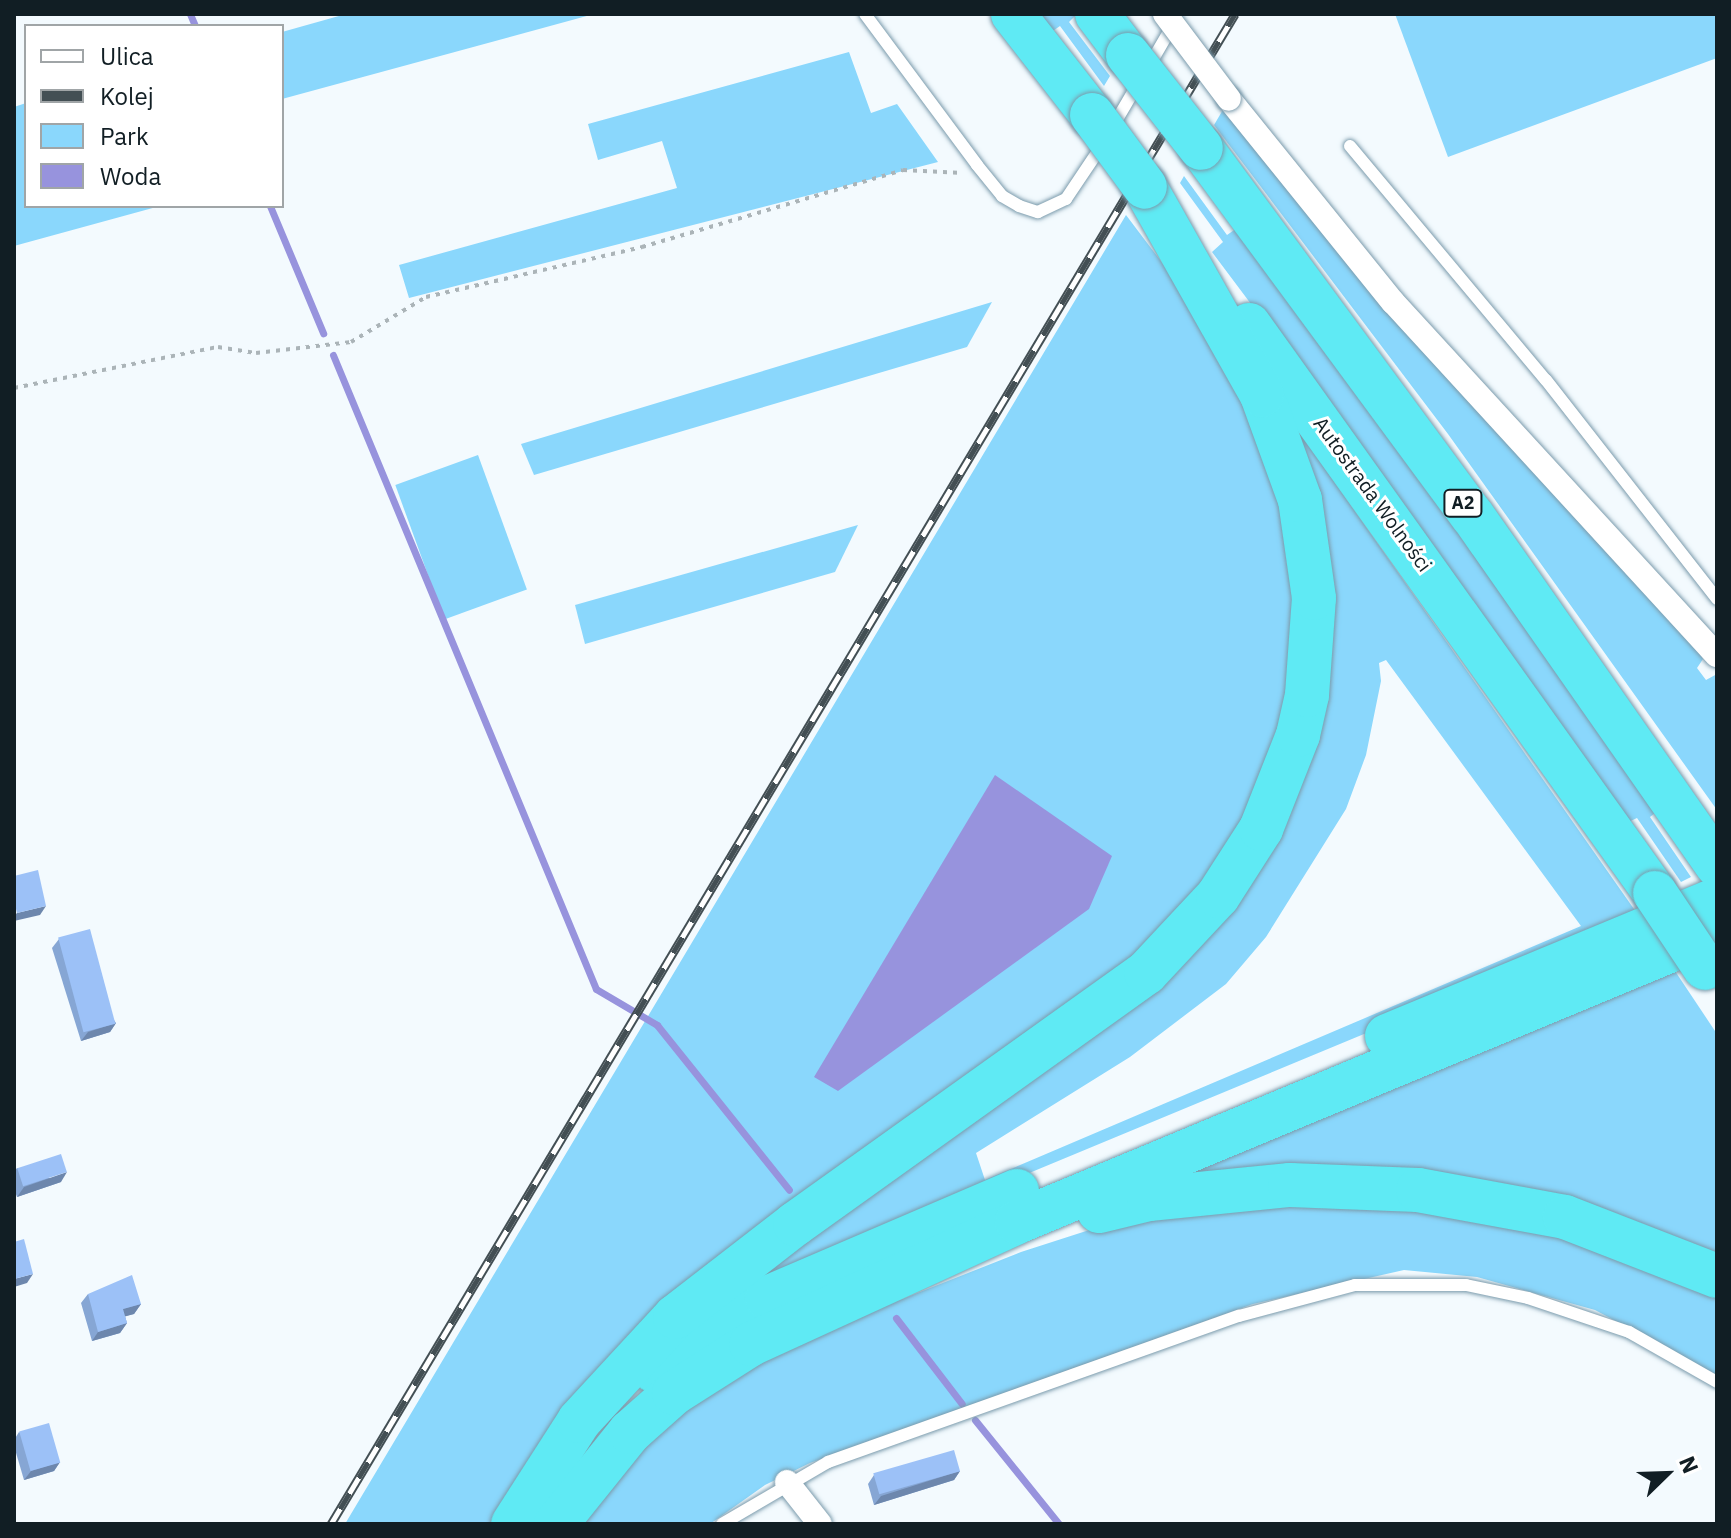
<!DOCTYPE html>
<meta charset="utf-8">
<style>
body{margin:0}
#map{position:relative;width:1731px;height:1538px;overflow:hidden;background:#f3fafe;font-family:"IBM Plex Sans",sans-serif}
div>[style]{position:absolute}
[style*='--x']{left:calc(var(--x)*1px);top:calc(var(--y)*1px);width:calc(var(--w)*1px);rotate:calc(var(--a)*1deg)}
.green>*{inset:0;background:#8ad7fc;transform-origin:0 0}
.water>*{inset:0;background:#9793dd}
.stream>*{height:7px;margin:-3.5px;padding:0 3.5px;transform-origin:3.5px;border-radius:3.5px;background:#9793dd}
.path>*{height:4px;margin-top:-2px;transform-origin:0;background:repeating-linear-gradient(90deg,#abb4b8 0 4px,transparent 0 10px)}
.roads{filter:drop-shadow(0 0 2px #7b9bac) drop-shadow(0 0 2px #7b9bac)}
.lane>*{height:12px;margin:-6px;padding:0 6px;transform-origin:6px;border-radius:6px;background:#fff}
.street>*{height:24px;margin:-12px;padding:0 12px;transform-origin:12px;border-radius:12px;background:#fff}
.highway>*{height:44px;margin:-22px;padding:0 22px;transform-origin:22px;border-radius:22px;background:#5feaf4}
.rail>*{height:9px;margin-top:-4.5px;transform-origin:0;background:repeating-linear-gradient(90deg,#fff 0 18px,#434f54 0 36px);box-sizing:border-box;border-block:2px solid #434f54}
.bridges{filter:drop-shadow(0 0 2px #7b9bac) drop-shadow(0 0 2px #7b9bac)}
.street-bridge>*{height:24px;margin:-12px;padding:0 12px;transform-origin:12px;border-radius:12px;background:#fff}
.highway-bridge>*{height:44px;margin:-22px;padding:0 22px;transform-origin:22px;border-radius:22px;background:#5feaf4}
.wall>*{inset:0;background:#86a6d4}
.shaded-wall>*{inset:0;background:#6d87ad}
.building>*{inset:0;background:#9cc1f7;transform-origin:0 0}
span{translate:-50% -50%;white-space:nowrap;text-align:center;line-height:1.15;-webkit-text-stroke:6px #fff;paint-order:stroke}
.shield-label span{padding:2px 6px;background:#fff;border:2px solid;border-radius:6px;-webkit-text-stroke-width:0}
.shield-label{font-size:18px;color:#111e24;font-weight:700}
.street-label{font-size:20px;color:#111e24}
.frame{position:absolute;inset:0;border:16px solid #111e24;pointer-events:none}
.legend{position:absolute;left:24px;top:24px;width:260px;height:184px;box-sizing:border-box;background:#fff;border:2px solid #a0a5a7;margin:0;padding:10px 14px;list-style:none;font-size:24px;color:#111e24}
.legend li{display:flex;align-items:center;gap:16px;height:40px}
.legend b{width:40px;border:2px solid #a0a5a7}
.north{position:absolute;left:1627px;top:1434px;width:80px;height:80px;-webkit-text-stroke:6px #fff;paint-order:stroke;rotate:67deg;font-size:22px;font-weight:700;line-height:32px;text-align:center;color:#111e24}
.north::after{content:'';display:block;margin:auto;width:28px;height:36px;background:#111e24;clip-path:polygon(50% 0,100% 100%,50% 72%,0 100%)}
</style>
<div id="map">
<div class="green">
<div style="clip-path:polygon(346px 14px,594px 14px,282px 99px,282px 32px)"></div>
<div style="clip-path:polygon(1031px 14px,1077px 14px,1069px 22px,1110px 76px,1104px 86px,1060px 26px,1047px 35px)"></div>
<div style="clip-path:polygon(1395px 14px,1717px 14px,1717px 58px,1448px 157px)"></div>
<div style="clip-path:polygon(849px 52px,871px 113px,897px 104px,938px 162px,409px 298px,399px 265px,677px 188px,662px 141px,598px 160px,588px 124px)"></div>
<div style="clip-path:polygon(26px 103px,26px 206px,160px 206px,14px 246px,14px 107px)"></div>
<div style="clip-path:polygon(1224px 108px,1699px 653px,1703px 659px,1697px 668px,1706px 680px,1717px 674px,1717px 810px,1448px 434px,1214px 125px)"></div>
<div style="clip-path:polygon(1184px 176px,1227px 235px,1240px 226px,1660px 809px,1650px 817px,1691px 877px,1681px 882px,1637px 818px,1624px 824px,1379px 475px,1212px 252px,1223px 242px,1180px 183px)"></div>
<div style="clip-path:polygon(1126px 215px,1194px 305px,1278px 472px,1301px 641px,1269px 785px,1176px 926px,896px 1140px,496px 1524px,345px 1524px)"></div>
<div style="clip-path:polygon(992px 302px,967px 347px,534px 475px,521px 444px)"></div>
<div style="clip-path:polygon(evenodd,1286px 413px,1641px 919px,868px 1240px,667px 1335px,1154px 985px,1305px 758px,1286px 413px,1386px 660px,1581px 926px,985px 1180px,976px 1153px,1130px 1057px,1226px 984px,1266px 937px,1346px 809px,1366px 755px,1381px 681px,1379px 663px,1386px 660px)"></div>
<div style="left:478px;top:455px;width:143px;height:88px;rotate:70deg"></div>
<div style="clip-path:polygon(858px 525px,835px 572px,585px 644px,575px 605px)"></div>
<div style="clip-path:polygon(1669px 962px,1717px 1034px,1717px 1267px,1615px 1222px,1120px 1196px)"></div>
<div style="clip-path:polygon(1271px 1198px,1525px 1218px,1717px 1290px,1717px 1375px,1595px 1310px,1477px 1277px,1404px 1270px,1253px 1304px,810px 1463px,765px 1485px,710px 1524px,578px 1524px,669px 1417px,776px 1349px,1021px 1252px,1111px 1223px)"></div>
</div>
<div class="water">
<div style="clip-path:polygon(995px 775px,1112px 856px,1089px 909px,838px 1091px,814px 1077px)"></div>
</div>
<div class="stream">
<div style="--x:190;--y:14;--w:13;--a:67"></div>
<div style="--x:270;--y:206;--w:138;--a:67.3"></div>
<div style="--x:333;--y:355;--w:686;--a:67.47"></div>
<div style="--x:596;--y:989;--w:71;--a:30.5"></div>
<div style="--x:657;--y:1025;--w:211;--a:51.3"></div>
<div style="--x:896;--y:1318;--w:108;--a:52.5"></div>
<div style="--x:975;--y:1420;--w:134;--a:51.1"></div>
</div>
<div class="path">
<div style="--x:14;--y:388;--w:208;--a:-11.4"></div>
<div style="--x:218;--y:347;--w:38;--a:9"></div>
<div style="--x:256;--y:353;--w:96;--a:-6.6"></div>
<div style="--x:351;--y:342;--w:87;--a:-31"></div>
<div style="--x:426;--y:297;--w:222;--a:-13"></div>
<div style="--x:642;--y:247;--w:272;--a:-16.4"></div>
<div style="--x:903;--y:170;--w:60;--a:2.9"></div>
</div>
<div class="roads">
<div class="lane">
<div style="--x:865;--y:14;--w:188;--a:53.4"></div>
<div style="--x:977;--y:165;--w:40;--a:51"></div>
<div style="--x:1002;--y:196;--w:20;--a:30"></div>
<div style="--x:1019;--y:206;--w:20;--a:18"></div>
<div style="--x:1038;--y:212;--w:31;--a:-25"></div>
<div style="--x:1066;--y:199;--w:66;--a:-56.1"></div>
<div style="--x:1149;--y:66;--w:50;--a:-59.8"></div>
<div style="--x:1112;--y:128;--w:53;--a:-59.6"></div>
<div style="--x:1350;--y:146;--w:305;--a:50.1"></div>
<div style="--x:1546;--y:380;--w:278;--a:52"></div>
<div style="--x:722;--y:1524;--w:123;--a:-30.3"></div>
<div style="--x:828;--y:1462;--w:436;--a:-19.6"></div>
<div style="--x:1239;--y:1316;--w:120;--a:-15"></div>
<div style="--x:1355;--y:1285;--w:111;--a:0"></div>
<div style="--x:1466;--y:1285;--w:63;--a:11.8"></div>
<div style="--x:1528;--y:1298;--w:107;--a:18.6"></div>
<div style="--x:1629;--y:1332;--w:101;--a:29.6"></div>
</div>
<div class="street">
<div style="--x:1229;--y:99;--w:261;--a:51.1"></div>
<div style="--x:1393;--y:302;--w:479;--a:47.5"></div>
<div style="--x:787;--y:1482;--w:53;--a:51.8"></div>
</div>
<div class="highway">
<div style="--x:1013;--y:14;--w:128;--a:52"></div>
<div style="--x:1097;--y:14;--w:51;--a:52.9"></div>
<div style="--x:1201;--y:148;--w:456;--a:53.6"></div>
<div style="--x:1472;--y:515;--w:427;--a:55"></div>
<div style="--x:1249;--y:325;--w:698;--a:54.44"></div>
<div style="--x:1387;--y:1036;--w:357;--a:-22.5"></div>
<div style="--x:1099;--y:1211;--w:51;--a:-13.5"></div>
<div style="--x:1149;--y:1199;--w:142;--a:-5.7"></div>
<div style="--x:1290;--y:1185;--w:128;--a:2.2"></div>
<div style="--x:1418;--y:1190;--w:149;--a:10.4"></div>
<div style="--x:1565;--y:1217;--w:163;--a:21.2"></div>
<div style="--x:653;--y:1370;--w:135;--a:-32.3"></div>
<div style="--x:767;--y:1298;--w:272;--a:-23.2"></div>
<div style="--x:513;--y:1524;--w:122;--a:-57.3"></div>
<div style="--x:579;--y:1421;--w:142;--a:-47.3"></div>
<div style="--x:675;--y:1317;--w:152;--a:-37.8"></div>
<div style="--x:795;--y:1224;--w:432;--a:-35.6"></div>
<div style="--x:1146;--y:973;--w:105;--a:-46.9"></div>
<div style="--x:1218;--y:896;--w:80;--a:-57.3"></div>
<div style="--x:1261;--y:829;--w:101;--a:-68.5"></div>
<div style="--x:1298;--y:735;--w:41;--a:-77.3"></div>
<div style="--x:1307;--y:695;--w:97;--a:-85.9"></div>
<div style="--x:1314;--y:598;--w:99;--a:-98.1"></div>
<div style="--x:1300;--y:500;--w:112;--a:-109.9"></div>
<div style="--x:1262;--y:395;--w:239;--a:-119.4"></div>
<div style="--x:556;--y:1524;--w:118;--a:-51.2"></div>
<div style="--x:630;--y:1432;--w:59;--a:-41.6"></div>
<div style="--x:674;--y:1393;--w:91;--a:-32.5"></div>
<div style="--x:751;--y:1344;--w:293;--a:-24.6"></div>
<div style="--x:1017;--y:1222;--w:758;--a:-22.57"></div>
</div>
</div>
<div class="rail">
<div style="--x:331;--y:1524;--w:1760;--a:-59.09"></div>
</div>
<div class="bridges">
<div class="street-bridge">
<div style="--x:1165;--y:14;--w:106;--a:53"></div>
</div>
<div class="highway-bridge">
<div style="--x:1128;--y:55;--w:118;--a:51.9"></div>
<div style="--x:1092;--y:115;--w:89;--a:53.6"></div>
<div style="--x:1655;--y:893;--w:90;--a:56.3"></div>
</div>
</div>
<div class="wall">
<div style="clip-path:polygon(59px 939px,116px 1023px,110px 1032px,81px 1041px,52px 948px)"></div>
<div style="clip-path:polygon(17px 1168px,61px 1182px,17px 1197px,14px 1189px,14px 1172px)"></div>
<div style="clip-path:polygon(88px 1294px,141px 1304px,134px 1314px,125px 1316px,127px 1323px,120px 1333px,92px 1341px,81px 1303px)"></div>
<div style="clip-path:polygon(19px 1432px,60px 1462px,54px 1471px,24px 1480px,14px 1446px,14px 1440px)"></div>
<div style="clip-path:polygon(960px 1471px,954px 1480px,874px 1505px,868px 1484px,874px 1475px)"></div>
</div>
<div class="shaded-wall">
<div style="clip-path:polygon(46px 906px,40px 915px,14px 921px,14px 916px,17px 913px)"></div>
<div style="clip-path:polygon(116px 1023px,110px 1032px,81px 1041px,88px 1032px)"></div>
<div style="clip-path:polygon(67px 1172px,61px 1182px,17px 1197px,24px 1187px)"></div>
<div style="clip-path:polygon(33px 1274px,27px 1283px,14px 1287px,14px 1279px)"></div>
<div style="clip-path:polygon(141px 1304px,134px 1314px,116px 1319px,123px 1309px)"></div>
<div style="clip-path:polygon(127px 1323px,120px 1333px,92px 1341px,98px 1332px)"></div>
<div style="clip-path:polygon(60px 1462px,54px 1471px,24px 1480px,31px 1471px)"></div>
<div style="clip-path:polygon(960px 1471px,954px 1480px,874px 1505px,881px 1496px)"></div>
</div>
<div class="building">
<div style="clip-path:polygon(38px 870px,46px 906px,17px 913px,14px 901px,14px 876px)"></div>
<div style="left:90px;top:929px;width:98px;height:33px;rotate:75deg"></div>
<div style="left:61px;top:1154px;width:19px;height:46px;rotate:72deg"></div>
<div style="clip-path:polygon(24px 1239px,33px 1274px,14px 1279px,14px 1242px)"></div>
<div style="clip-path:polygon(132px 1275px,141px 1304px,123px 1309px,127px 1323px,98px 1332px,88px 1294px)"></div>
<div style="left:49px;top:1423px;width:41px;height:31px;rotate:74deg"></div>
<div style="left:954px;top:1450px;width:22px;height:84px;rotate:74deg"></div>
</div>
<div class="shield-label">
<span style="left:1463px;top:503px">A2</span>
</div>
<div class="street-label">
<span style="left:1373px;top:494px;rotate:54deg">Autostrada Wolności</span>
</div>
<div class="frame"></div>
<ul class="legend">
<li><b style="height:10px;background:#fff"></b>Ulica</li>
<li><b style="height:10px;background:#434f54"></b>Kolej</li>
<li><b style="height:22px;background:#8ad7fc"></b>Park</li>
<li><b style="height:22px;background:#9793dd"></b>Woda</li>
</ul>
<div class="north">N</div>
</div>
